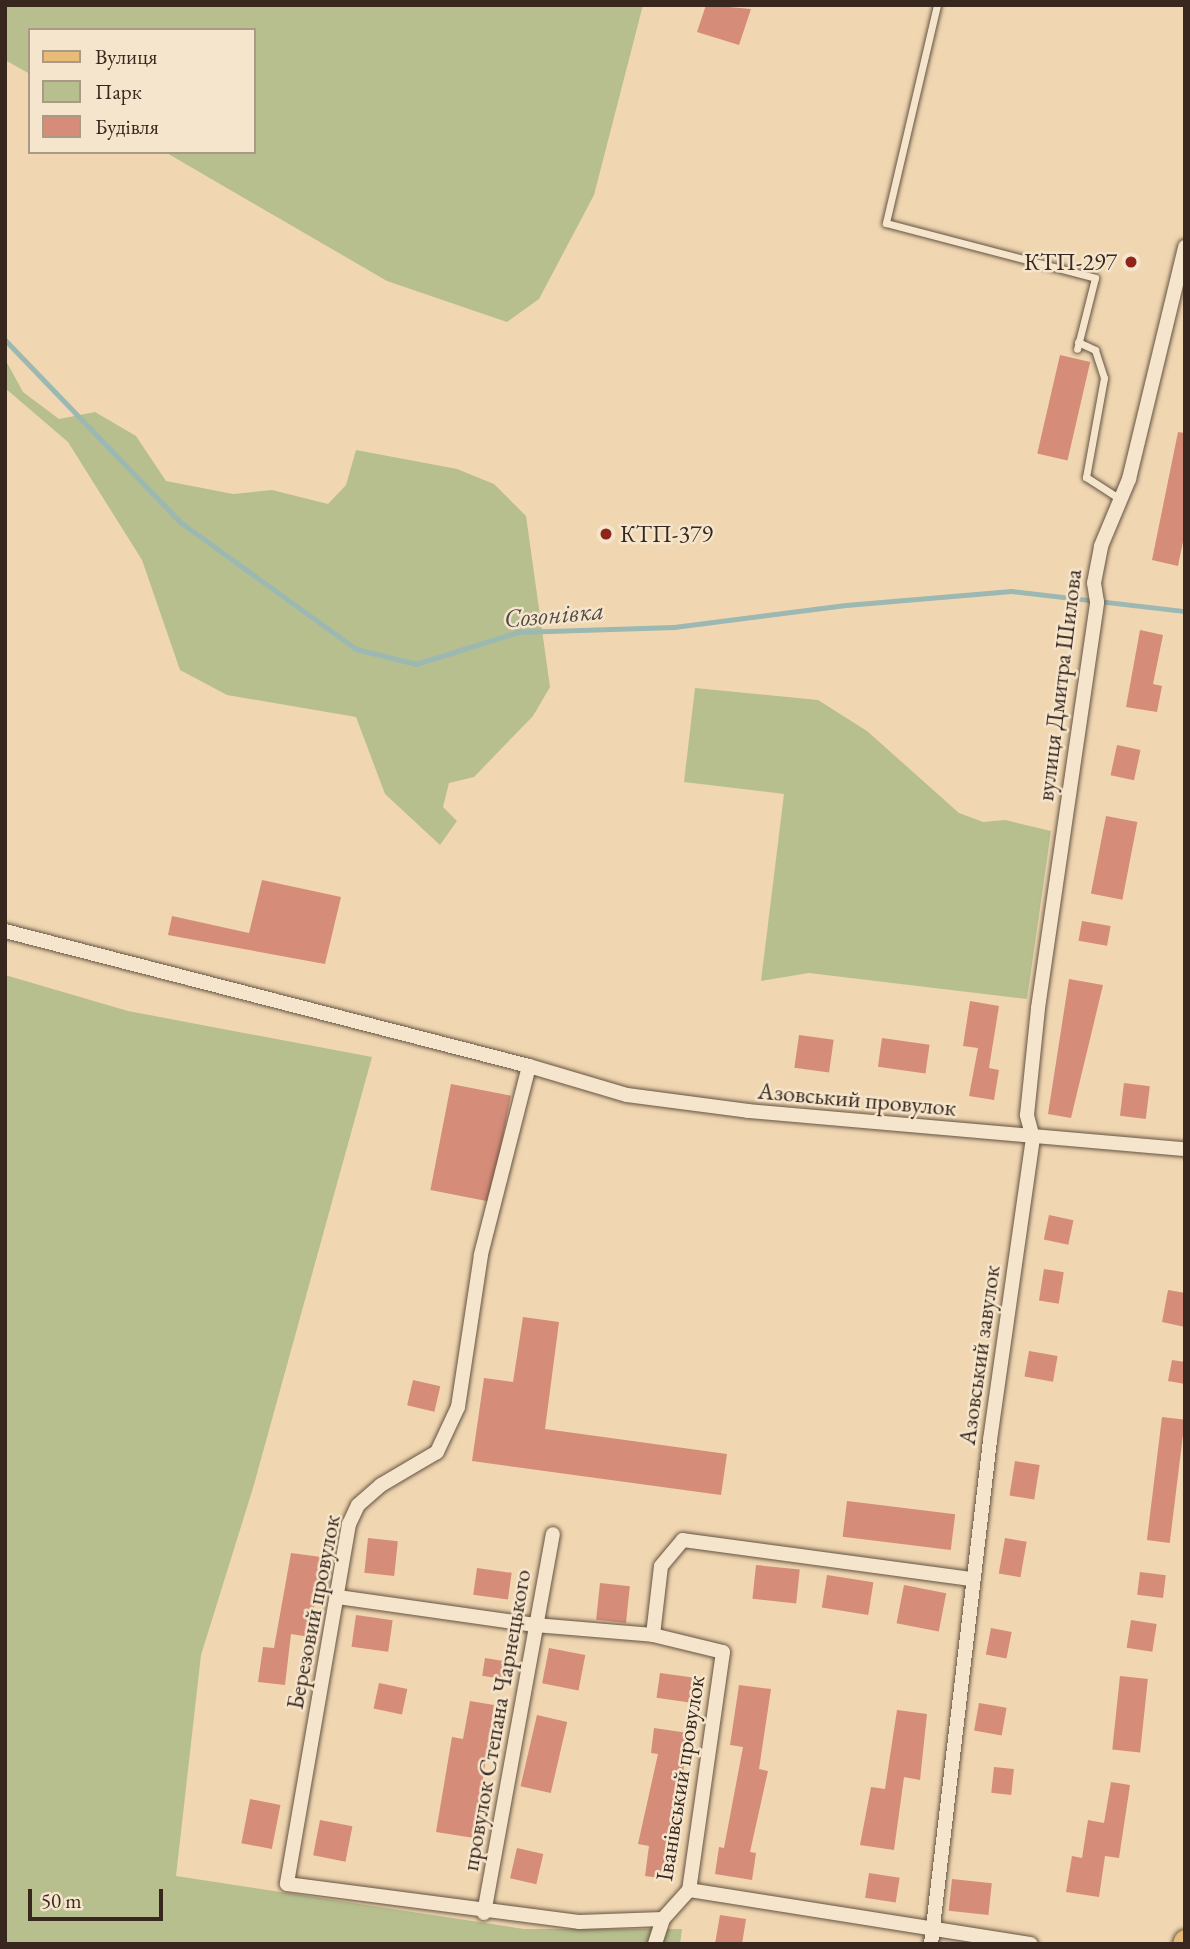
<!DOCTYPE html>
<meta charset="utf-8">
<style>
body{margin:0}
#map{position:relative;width:1190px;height:1949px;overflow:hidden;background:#f0d7b1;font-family:"EB Garamond",serif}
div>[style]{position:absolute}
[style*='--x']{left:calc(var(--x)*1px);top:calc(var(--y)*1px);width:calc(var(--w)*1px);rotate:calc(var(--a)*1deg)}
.green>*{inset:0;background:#b7bf8e}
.stream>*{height:5px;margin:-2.5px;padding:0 2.5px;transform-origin:2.5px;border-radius:2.5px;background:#9bb8b2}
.building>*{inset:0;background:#d58c78;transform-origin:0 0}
.roads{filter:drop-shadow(0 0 2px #665343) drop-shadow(0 0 2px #665343)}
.lane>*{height:7px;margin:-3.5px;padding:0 3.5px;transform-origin:3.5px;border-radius:3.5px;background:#f5e5cc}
.street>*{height:14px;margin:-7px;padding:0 7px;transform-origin:7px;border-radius:7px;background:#f5e5cc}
.primary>*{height:23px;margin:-11.5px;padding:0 11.5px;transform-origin:11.5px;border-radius:11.5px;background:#e8bc78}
.dots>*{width:19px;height:19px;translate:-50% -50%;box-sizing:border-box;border:4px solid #f5e5cc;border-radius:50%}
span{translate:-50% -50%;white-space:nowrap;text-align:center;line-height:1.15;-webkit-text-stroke:5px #f5e5cc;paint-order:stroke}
.poi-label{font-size:24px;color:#38271e}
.right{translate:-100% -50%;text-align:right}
.left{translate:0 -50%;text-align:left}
.street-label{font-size:24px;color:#38271e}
.water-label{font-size:26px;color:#514b43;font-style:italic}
.frame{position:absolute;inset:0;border:7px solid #38271e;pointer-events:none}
.legend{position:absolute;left:28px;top:28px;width:228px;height:126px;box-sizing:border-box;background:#f5e5cc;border:2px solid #a99986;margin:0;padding:9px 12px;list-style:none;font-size:21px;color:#38271e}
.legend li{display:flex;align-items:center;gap:14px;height:35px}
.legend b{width:35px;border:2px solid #a99986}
.scale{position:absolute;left:28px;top:1889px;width:135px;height:32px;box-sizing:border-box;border:4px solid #38271e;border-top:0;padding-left:9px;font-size:21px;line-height:24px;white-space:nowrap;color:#38271e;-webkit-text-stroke:5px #f5e5cc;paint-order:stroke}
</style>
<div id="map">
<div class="green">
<div style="clip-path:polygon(5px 5px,643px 5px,594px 195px,539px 299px,507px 322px,387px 281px,165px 152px,254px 152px,254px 30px,30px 30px,30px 74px,5px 60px)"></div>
<div style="clip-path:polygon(5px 359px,23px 392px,59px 419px,95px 412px,136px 436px,166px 481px,233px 494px,272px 490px,328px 504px,346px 485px,356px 450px,457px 469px,494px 484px,526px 516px,550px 687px,533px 716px,474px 777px,449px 783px,443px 807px,457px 821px,440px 845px,385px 794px,356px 717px,227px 695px,180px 670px,142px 560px,68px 442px,5px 388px)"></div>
<div style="clip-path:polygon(695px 688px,818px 700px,867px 731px,959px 813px,983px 822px,1005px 820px,1051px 831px,1027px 999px,809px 973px,761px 981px,784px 794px,684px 782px)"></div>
<div style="clip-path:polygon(5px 975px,128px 1011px,372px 1057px,253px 1488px,201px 1655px,176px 1876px,524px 1929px,682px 1929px,680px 1944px,5px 1944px)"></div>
</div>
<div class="stream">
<div style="--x:5;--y:340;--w:252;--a:46.1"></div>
<div style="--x:180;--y:522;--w:217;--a:35.8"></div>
<div style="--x:356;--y:649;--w:62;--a:14"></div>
<div style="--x:416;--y:664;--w:107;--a:-17.4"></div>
<div style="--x:518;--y:632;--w:156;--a:-1.8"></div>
<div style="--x:674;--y:627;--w:173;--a:-7.3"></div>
<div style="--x:846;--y:605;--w:166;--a:-4.8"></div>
<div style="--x:1011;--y:591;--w:175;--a:6.6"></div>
</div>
<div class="building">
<div style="clip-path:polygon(706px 5px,751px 9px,739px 45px,697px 32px)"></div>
<div style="left:1060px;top:355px;width:31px;height:101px;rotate:13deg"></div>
<div style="clip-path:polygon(1178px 432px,1185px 433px,1185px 532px,1178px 566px,1152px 560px)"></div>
<div style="clip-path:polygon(1140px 630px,1163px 635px,1153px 684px,1162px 686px,1157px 712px,1126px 707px)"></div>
<div style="left:1117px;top:745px;width:24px;height:31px;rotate:12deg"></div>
<div style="left:1106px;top:816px;width:32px;height:79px;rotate:11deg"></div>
<div style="clip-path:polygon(262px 880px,341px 897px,325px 964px,168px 935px,172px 916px,249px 933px)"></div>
<div style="left:1082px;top:921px;width:29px;height:20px;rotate:10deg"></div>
<div style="clip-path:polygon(1069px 979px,1103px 985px,1071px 1118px,1048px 1114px)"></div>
<div style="clip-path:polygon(970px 1001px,999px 1006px,989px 1068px,999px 1070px,994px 1100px,969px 1096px,978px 1048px,963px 1046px)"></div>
<div style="left:799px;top:1035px;width:35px;height:33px;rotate:8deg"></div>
<div style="left:882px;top:1038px;width:48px;height:29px;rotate:8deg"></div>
<div style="left:1124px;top:1083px;width:26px;height:33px;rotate:7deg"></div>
<div style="left:451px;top:1084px;width:61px;height:108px;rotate:11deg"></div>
<div style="left:1049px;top:1215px;width:25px;height:25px;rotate:12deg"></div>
<div style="left:1044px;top:1269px;width:20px;height:32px;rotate:9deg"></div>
<div style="clip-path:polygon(1168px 1290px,1185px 1293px,1185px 1327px,1162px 1322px)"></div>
<div style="clip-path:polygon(523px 1317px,559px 1322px,545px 1429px,727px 1454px,721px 1495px,472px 1461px,484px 1378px,513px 1382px)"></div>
<div style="left:1029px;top:1351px;width:29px;height:26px;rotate:10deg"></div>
<div style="clip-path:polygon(1172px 1360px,1185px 1362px,1185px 1384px,1168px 1381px)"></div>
<div style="left:413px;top:1380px;width:28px;height:26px;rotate:13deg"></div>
<div style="left:1162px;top:1417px;width:23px;height:124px;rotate:7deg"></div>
<div style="left:1015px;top:1461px;width:25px;height:35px;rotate:9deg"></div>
<div style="left:847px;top:1501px;width:109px;height:36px;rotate:7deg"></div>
<div style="left:368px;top:1538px;width:30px;height:35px;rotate:6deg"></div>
<div style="left:1005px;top:1538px;width:22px;height:36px;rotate:10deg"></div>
<div style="clip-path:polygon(291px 1553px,321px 1557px,310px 1637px,291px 1634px,285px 1685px,258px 1682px,263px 1647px,274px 1648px)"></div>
<div style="left:756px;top:1565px;width:44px;height:34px;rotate:6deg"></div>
<div style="left:477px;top:1568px;width:35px;height:27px;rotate:8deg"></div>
<div style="left:1140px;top:1572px;width:26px;height:23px;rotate:7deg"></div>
<div style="left:827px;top:1575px;width:47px;height:33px;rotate:9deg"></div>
<div style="left:600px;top:1583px;width:30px;height:37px;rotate:6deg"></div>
<div style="left:904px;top:1585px;width:43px;height:39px;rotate:11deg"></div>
<div style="left:356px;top:1615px;width:37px;height:32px;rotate:8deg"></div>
<div style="left:1131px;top:1620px;width:26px;height:28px;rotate:9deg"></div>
<div style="left:991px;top:1628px;width:21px;height:27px;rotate:11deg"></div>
<div style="left:549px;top:1648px;width:37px;height:36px;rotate:11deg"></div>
<div style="left:485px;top:1658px;width:25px;height:18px;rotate:9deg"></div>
<div style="left:660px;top:1673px;width:35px;height:25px;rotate:8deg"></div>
<div style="left:1120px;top:1676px;width:28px;height:74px;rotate:6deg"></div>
<div style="left:379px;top:1683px;width:29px;height:26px;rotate:12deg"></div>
<div style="clip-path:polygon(739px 1685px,771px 1689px,759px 1769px,768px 1771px,750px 1852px,756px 1853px,752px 1880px,715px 1874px,719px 1847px,724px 1848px,743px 1747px,730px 1745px)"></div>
<div style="clip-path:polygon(470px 1701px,494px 1705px,474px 1838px,436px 1832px,452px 1737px,463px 1739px)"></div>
<div style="left:979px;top:1703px;width:28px;height:28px;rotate:10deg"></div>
<div style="clip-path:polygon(897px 1710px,927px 1714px,920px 1780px,904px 1777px,894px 1850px,860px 1845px,871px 1787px,885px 1789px)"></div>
<div style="left:537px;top:1715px;width:31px;height:73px;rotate:13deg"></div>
<div style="clip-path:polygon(654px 1728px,688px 1733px,670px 1879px,645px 1876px,649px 1846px,638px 1844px,658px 1754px,651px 1753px)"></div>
<div style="left:994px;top:1767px;width:20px;height:26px;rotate:6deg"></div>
<div style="clip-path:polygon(1111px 1782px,1130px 1785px,1119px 1858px,1105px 1856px,1099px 1897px,1066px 1892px,1072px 1856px,1082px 1858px,1088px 1820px,1104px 1823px)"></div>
<div style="left:250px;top:1799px;width:31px;height:45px;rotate:11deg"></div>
<div style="left:320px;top:1820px;width:33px;height:36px;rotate:11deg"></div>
<div style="left:517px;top:1848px;width:27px;height:31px;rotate:13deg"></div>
<div style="left:869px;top:1873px;width:31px;height:25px;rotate:9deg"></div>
<div style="left:952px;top:1879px;width:40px;height:32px;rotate:6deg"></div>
<div style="clip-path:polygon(720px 1915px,746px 1919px,742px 1944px,715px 1944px)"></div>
</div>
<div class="roads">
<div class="lane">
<div style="--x:937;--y:5;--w:224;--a:103.2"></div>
<div style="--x:886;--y:223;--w:216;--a:14.7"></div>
<div style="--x:1095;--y:278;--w:73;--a:104.2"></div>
<div style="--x:1078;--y:342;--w:19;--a:25"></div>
<div style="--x:1095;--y:350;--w:29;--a:72"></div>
<div style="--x:1104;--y:378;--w:101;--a:100.3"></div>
<div style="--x:1086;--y:477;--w:40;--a:32.9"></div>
</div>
<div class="street">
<div style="--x:5;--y:931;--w:541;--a:14.45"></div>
<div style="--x:529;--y:1066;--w:102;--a:16.5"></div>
<div style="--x:627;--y:1095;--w:122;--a:7.5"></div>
<div style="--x:748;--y:1111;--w:439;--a:5"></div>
<div style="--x:529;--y:1066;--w:195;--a:104.3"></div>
<div style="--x:481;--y:1255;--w:154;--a:98.6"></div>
<div style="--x:458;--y:1407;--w:50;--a:115"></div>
<div style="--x:437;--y:1452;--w:65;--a:149.5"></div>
<div style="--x:381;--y:1485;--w:30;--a:139"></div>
<div style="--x:358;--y:1505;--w:21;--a:115"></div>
<div style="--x:349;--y:1524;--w:365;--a:99.8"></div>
<div style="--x:287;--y:1884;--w:294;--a:7.4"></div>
<div style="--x:579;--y:1922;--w:84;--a:-2"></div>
<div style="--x:338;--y:1597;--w:199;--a:8.1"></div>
<div style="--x:535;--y:1625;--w:118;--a:4.8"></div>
<div style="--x:653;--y:1635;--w:72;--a:13.7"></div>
<div style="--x:723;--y:1652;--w:240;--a:98.1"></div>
<div style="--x:689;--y:1890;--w:39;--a:132"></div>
<div style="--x:663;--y:1919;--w:26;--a:108"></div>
<div style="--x:653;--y:1635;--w:69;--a:-83.4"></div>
<div style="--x:661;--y:1566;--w:34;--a:-50"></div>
<div style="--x:683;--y:1540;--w:293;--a:7.7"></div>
<div style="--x:689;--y:1890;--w:346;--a:9"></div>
<div style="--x:484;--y:1913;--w:385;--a:-79.7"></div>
<div style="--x:931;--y:1944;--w:507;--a:-83.32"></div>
<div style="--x:990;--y:1440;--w:305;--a:-81.9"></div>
<div style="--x:1033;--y:1138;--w:24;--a:-105"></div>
<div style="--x:1027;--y:1115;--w:108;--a:-84.1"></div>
<div style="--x:1038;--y:1008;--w:410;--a:-81.7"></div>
<div style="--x:1097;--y:602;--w:19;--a:-99"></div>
<div style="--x:1094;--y:583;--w:38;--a:-79"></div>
<div style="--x:1101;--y:546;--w:73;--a:-67.3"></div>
<div style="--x:1129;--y:479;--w:239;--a:-76.4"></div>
</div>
<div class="primary">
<div style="--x:1184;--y:1944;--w:3;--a:-72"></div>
</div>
</div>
<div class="dots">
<div style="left:1131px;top:262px;background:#8f2418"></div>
<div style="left:606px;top:534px;background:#8f2418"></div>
</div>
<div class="poi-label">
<span class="right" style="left:1117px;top:262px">КТП-297</span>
<span class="left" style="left:620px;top:534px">КТП-379</span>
</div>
<div class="street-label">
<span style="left:1059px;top:685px;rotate:-83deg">вулиця Дмитра Шилова</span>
<span style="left:857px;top:1099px;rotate:5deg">Азовський провулок</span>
<span style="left:979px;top:1355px;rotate:-82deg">Азовський завулок</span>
<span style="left:313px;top:1612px;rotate:-79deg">Березовий провулок</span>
<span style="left:496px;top:1720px;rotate:-80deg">провулок Степана Чарнецького</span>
<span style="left:680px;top:1778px;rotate:-81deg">Іванівський провулок</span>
</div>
<div class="water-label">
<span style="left:554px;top:615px;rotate:-5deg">Созонівка</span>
</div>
<div class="frame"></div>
<ul class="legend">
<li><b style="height:9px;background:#e8bc78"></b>Вулиця</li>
<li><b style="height:19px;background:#b7bf8e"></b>Парк</li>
<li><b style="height:19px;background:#d58c78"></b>Будівля</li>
</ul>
<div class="scale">50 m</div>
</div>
